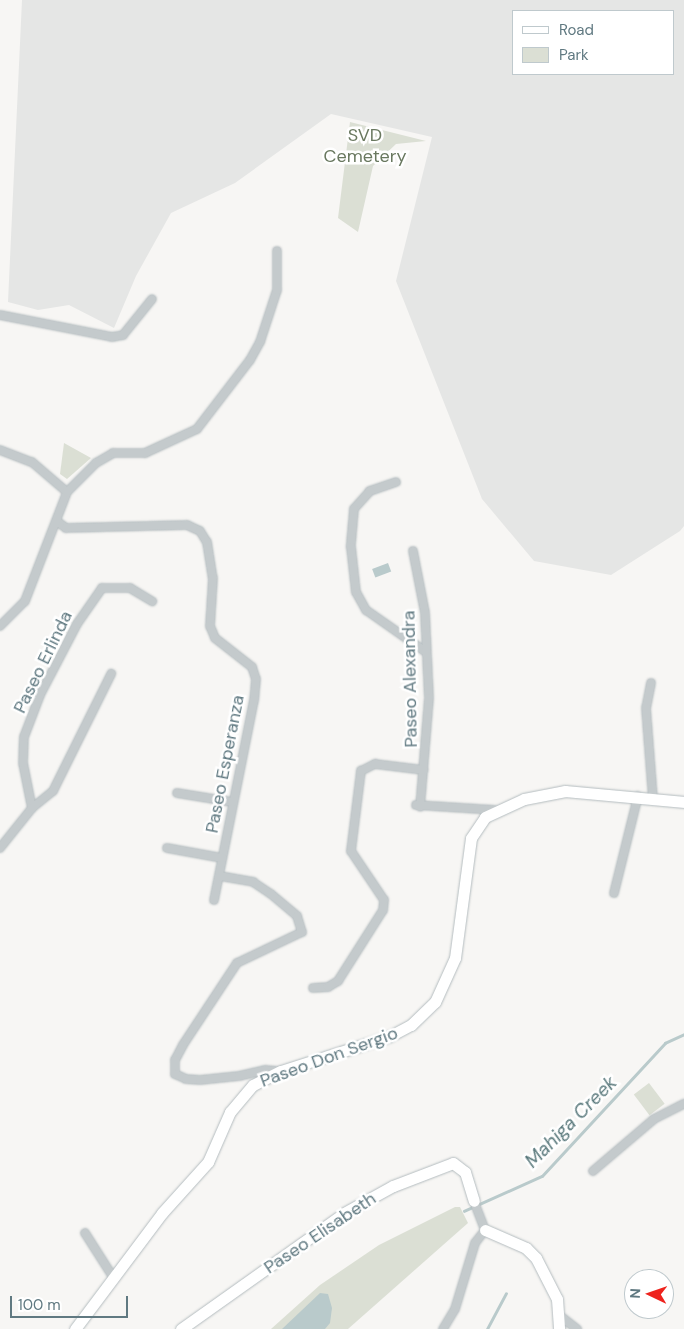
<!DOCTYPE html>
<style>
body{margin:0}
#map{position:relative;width:684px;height:1329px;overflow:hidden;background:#f7f6f4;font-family:"DM Sans",sans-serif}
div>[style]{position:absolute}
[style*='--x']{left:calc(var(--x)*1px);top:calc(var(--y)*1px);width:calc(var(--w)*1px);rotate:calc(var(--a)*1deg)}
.built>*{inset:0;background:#e5e6e5}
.green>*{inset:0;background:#dbdfd4;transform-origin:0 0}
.water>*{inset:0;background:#b9cacb;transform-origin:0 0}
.stream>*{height:2.5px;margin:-1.25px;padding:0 1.25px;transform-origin:1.25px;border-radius:1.25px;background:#b9cacb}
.roads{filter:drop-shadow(0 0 1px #b4bcbf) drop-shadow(0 0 1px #b4bcbf)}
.street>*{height:8px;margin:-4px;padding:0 4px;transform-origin:4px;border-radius:4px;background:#c4cacc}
.secondary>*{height:11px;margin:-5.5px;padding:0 5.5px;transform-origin:5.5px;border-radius:5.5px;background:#fff}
span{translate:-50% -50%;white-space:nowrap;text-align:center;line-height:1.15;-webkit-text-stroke:5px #fff;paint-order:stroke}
.park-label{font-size:18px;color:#69785f}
.street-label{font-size:18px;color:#607981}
.water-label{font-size:19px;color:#5a797c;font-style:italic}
.legend{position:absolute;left:512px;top:10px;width:162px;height:65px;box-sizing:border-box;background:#fff;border:1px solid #bfc9cd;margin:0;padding:6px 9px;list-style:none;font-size:15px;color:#607981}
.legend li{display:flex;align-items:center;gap:10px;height:25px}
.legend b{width:25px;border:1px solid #bfc9cd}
.north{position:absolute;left:624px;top:1269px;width:50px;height:50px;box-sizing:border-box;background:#fff;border:1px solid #bfc9cd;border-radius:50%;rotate:273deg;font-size:14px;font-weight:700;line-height:20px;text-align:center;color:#607981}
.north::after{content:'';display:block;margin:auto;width:18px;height:22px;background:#ee231d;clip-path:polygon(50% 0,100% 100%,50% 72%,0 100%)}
.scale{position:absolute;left:10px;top:1296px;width:118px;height:22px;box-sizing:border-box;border:2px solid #607981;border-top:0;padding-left:6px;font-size:15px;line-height:18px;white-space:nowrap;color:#607981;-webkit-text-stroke:4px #fff;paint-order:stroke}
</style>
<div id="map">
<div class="built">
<div style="clip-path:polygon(evenodd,22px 0,684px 0,684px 526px,680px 531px,611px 575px,534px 561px,482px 499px,396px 281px,432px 137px,331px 114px,235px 183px,171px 213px,136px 276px,114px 328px,69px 305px,38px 310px,8px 302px,22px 0,513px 11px,673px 11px,673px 74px,513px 74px,513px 11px)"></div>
</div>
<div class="green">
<div style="clip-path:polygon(350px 122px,426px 141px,396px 144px,373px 166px,358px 232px,338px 218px)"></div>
<div style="clip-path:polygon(64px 443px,91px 458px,67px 479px,60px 474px)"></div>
<div style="left:649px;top:1083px;width:26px;height:19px;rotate:53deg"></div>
<div style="clip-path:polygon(455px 1207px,460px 1207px,468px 1223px,348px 1329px,271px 1329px,320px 1285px,379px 1245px)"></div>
</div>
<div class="water">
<div style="left:388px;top:563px;width:9px;height:17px;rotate:69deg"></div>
<div style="clip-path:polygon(320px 1293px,328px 1294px,332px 1308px,330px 1323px,325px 1329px,282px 1329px)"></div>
</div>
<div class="stream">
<div style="--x:464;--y:1211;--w:85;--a:-24.2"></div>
<div style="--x:542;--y:1176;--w:181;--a:-47.2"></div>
<div style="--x:665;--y:1043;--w:21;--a:-25"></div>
<div style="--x:487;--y:1329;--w:40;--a:-62"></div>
</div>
<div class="roads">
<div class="street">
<div style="--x:0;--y:315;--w:114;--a:11.1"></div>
<div style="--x:112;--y:337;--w:11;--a:-10"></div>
<div style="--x:123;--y:335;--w:46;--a:-51.1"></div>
<div style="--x:0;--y:450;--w:34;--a:21"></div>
<div style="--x:32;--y:462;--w:46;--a:40.6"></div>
<div style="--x:396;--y:482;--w:28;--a:161"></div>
<div style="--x:370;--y:491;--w:24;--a:132"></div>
<div style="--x:354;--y:509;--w:38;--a:95"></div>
<div style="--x:351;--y:547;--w:45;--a:83.7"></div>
<div style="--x:356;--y:592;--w:21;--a:61"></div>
<div style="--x:366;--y:610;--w:73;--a:35"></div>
<div style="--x:58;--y:522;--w:10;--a:37"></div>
<div style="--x:66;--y:528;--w:121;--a:-1.4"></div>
<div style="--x:187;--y:525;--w:14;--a:25"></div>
<div style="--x:200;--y:531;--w:13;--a:58"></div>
<div style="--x:207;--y:542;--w:36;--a:81"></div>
<div style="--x:213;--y:578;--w:48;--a:93.6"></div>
<div style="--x:210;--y:626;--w:13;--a:67"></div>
<div style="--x:215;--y:638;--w:47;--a:38.1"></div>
<div style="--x:252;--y:667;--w:13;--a:72"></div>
<div style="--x:256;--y:679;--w:21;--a:95"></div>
<div style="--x:254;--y:700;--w:204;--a:101.3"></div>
<div style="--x:413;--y:551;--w:63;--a:79"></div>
<div style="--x:425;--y:613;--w:85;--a:87.3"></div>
<div style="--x:429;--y:698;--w:109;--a:94.7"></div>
<div style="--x:0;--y:626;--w:35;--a:-45"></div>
<div style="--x:25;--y:601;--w:117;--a:-68.9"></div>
<div style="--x:67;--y:492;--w:41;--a:-45"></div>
<div style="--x:96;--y:463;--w:20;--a:-30"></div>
<div style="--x:113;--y:453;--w:32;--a:0"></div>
<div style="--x:145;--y:453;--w:57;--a:-24.8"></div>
<div style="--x:197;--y:429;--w:87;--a:-52.5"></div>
<div style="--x:250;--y:360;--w:21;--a:-61"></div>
<div style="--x:260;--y:342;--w:55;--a:-71.9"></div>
<div style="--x:277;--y:290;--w:39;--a:-90"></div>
<div style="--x:651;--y:683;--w:25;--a:101"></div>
<div style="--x:646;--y:708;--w:90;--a:85.6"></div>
<div style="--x:177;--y:793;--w:56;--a:9.3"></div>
<div style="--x:416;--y:805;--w:79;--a:3.6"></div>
<div style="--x:32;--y:808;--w:46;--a:-101.3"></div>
<div style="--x:23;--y:763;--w:26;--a:-88"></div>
<div style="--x:24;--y:737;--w:45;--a:-69.1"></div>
<div style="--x:40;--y:695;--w:80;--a:-62.5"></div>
<div style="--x:77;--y:624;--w:44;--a:-55.2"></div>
<div style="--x:102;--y:588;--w:28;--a:0"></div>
<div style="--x:130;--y:588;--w:26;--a:31"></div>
<div style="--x:0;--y:848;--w:51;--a:-51.3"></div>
<div style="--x:32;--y:808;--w:27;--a:-39"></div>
<div style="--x:53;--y:791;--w:131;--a:-63.6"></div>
<div style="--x:167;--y:848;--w:56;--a:10.3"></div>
<div style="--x:220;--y:876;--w:34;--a:10"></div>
<div style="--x:253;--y:882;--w:22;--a:34"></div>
<div style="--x:271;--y:894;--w:34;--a:40"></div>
<div style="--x:297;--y:916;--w:17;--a:73"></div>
<div style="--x:302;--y:932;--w:72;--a:154.5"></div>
<div style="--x:237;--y:963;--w:98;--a:123.4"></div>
<div style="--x:183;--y:1045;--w:17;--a:118"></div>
<div style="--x:175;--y:1060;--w:14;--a:90"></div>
<div style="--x:175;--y:1074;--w:12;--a:24"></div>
<div style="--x:186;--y:1079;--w:14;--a:4"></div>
<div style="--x:200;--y:1080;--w:39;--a:-6"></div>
<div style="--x:239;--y:1076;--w:27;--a:-13"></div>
<div style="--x:265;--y:1070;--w:16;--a:4"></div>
<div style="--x:614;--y:893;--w:100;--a:-76.1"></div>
<div style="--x:313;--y:988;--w:15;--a:-4"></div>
<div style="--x:328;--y:987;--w:12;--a:-31"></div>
<div style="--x:338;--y:981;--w:84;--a:-57.6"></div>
<div style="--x:383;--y:910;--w:10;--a:-84"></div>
<div style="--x:384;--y:900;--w:59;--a:-124"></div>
<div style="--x:351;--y:851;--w:81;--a:-82.9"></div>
<div style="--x:361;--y:771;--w:16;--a:-27"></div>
<div style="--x:375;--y:764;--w:49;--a:7"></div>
<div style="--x:593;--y:1171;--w:80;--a:-40.4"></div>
<div style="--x:654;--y:1119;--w:34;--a:-27"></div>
<div style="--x:85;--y:1233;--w:52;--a:57.5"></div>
<div style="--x:559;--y:1315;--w:23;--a:38"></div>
<div style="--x:443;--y:1329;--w:23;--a:-59"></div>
<div style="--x:455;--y:1309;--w:69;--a:-73.1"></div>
<div style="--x:475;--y:1243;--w:16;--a:-52"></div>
<div style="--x:485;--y:1230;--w:31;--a:-111"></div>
</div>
<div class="secondary">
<div style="--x:485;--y:1230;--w:45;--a:23.7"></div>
<div style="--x:526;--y:1248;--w:14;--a:45"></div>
<div style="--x:536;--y:1258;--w:46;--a:62.9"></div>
<div style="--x:557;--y:1299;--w:30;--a:86"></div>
<div style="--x:75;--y:1329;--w:145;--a:-53.1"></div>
<div style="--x:162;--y:1213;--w:69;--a:-48"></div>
<div style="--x:208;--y:1162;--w:55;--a:-66.3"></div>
<div style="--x:230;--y:1112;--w:35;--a:-50"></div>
<div style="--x:253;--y:1085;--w:31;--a:-27"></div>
<div style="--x:281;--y:1071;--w:114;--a:-17.8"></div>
<div style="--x:390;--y:1036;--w:24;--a:-28"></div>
<div style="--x:411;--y:1025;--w:33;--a:-44"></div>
<div style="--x:435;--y:1002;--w:48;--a:-65.6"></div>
<div style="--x:455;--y:958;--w:121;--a:-82.4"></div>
<div style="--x:471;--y:838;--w:25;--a:-56"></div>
<div style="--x:485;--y:817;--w:43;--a:-24.8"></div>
<div style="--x:524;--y:799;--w:42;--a:-11"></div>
<div style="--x:565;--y:791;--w:120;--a:5.3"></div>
<div style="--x:181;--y:1329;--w:200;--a:-35.4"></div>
<div style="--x:344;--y:1213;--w:56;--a:-28.9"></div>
<div style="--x:393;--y:1186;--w:64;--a:-21"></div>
<div style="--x:453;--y:1163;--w:15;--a:37"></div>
<div style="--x:465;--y:1172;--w:30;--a:73"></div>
</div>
</div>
<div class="park-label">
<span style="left:365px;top:146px">SVD<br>Cemetery</span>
</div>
<div class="street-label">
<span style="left:43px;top:662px;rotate:-64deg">Paseo Erlinda</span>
<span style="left:410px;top:679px;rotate:-91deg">Paseo Alexandra</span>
<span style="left:225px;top:764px;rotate:-79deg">Paseo Esperanza</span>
<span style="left:329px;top:1057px;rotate:-20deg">Paseo Don Sergio</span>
<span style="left:320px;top:1233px;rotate:-34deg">Paseo Elisabeth</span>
</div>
<div class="water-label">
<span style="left:571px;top:1122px;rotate:-45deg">Mahiga Creek</span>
</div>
<ul class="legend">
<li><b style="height:6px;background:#fff"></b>Road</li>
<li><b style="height:14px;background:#dbdfd4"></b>Park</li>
</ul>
<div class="north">N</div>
<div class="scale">100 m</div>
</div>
